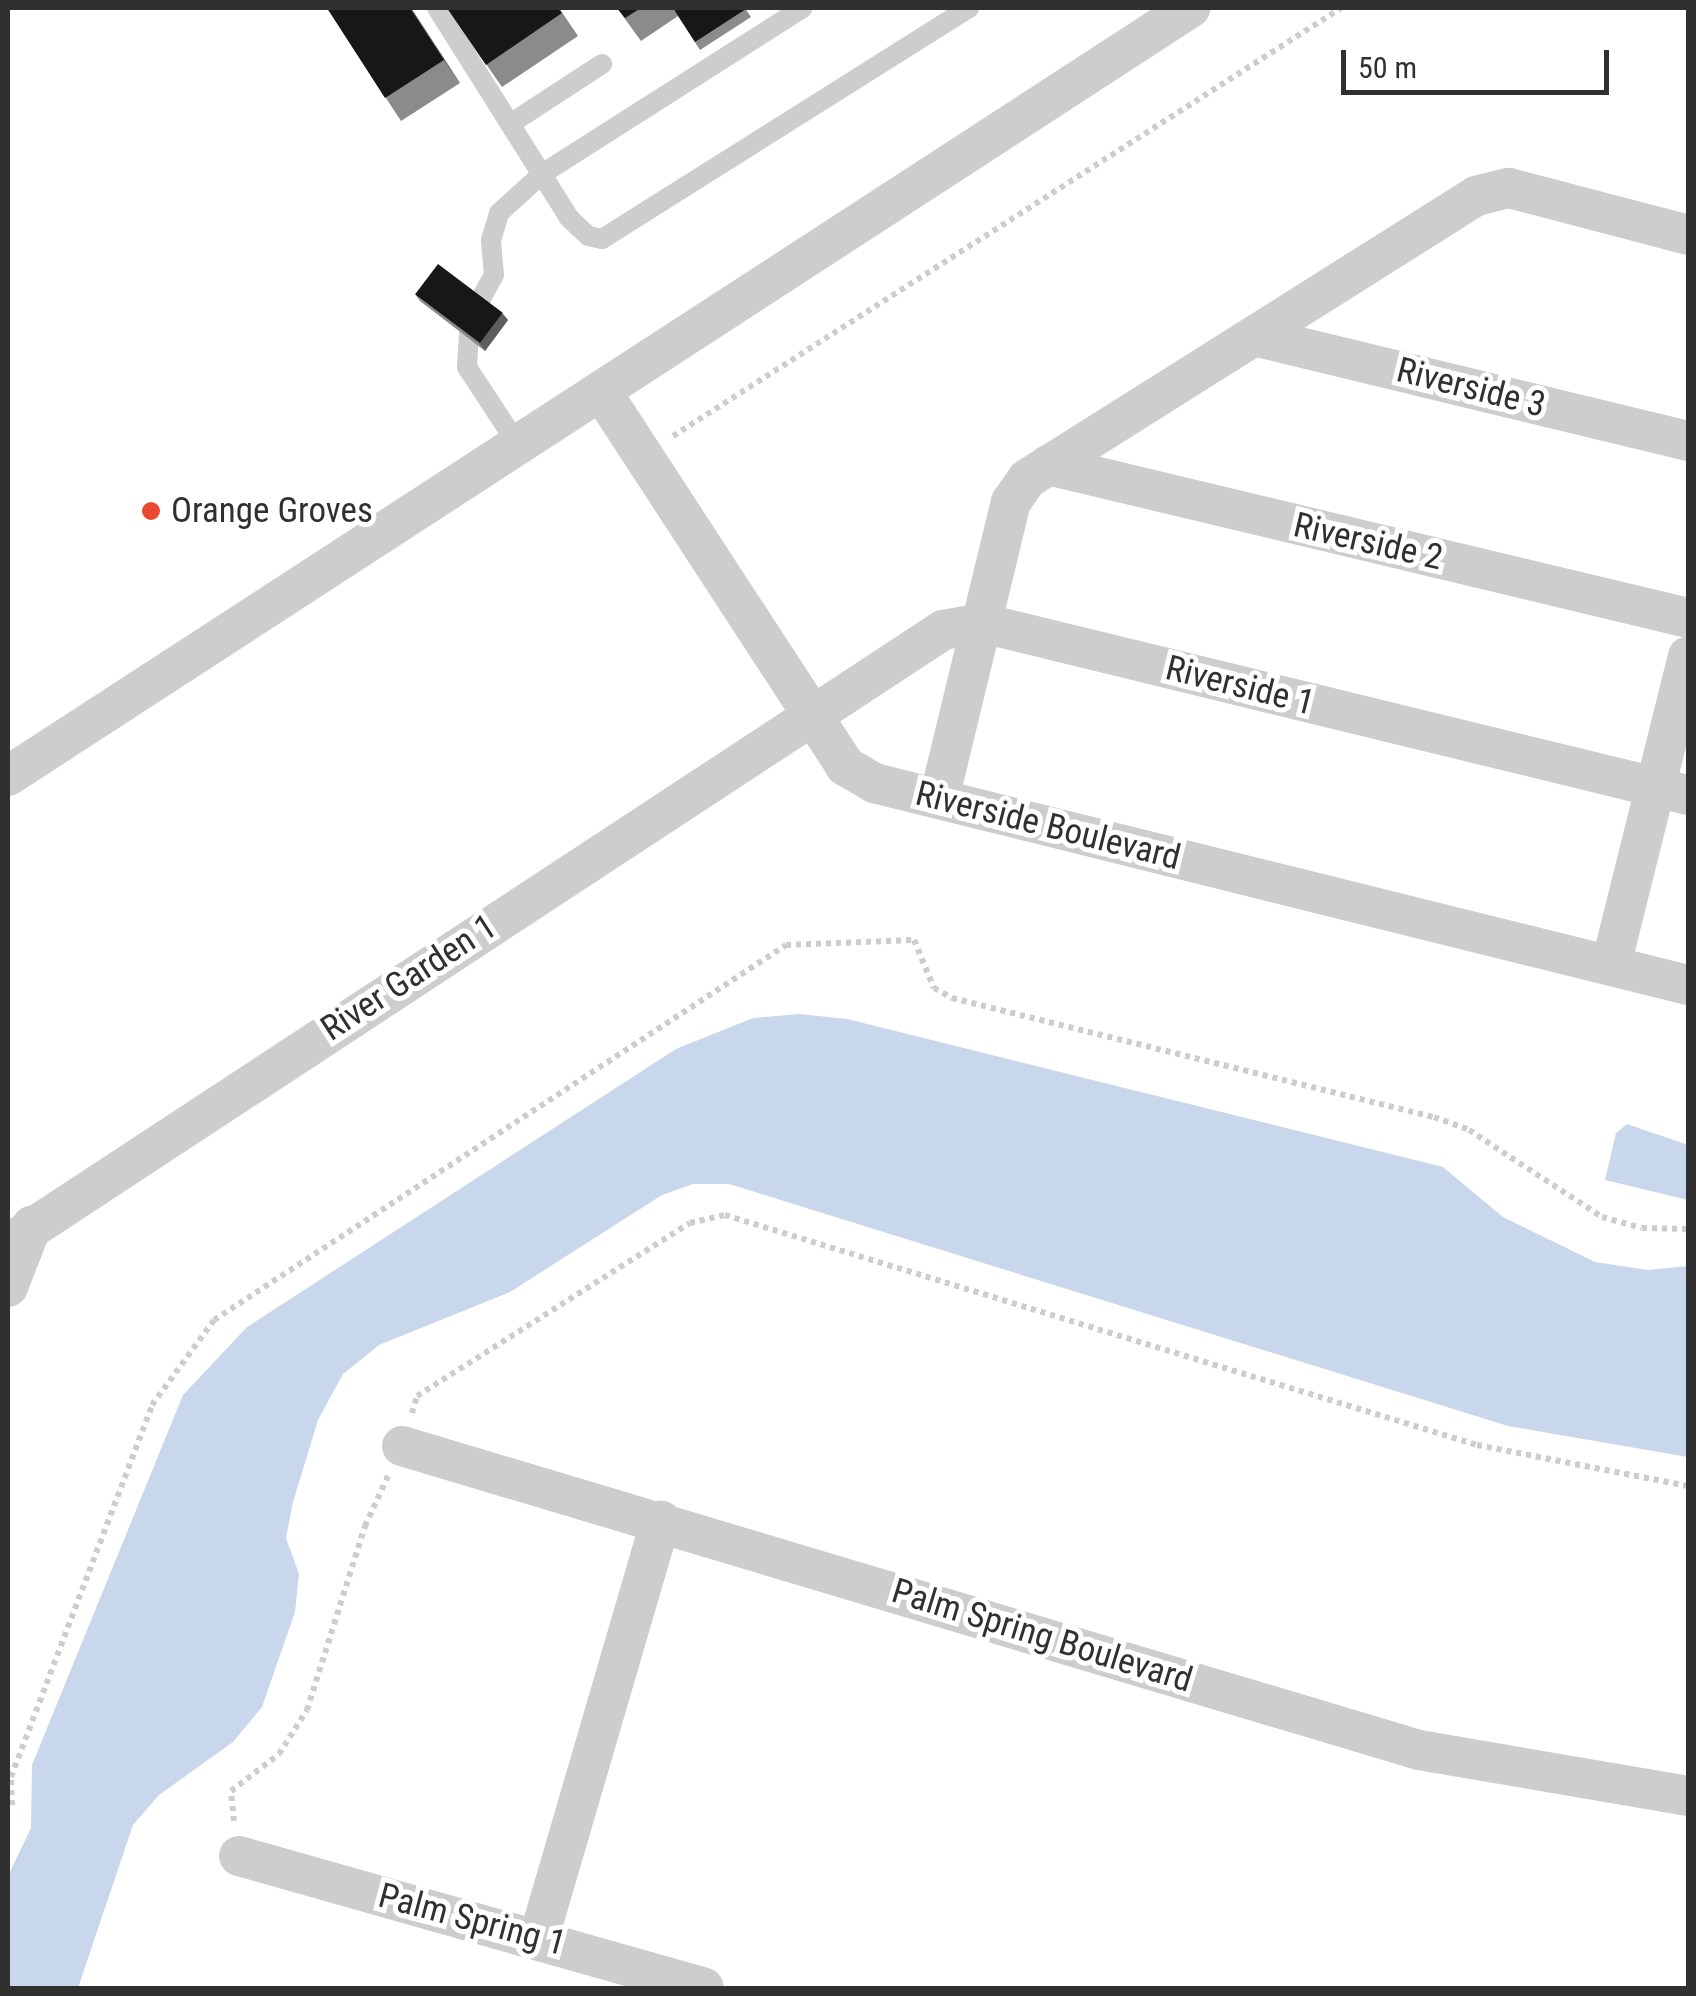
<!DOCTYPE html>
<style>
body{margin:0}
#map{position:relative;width:1696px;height:1996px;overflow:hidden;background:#fff;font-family:"Roboto Condensed",sans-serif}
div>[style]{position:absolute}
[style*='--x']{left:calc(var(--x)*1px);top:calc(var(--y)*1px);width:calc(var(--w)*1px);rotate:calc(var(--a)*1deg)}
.water>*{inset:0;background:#c9d7ed}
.path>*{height:6px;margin-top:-3px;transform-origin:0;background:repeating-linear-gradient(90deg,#cdcdcd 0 5px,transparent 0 10px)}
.service>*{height:20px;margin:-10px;padding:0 10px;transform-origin:10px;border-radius:10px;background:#cdcdcd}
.minor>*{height:40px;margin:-20px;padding:0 20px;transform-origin:20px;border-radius:20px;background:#cdcdcd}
.wall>*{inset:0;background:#8b8b8b}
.shaded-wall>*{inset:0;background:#5d5d5d}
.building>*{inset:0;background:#171717;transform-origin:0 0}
.dots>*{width:28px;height:28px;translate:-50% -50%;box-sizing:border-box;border:5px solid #fff;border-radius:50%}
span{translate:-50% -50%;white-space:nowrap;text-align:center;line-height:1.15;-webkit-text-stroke:10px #fff;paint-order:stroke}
.street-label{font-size:35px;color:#303030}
.poi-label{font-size:35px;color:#303030}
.left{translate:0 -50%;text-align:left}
.frame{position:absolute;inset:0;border:10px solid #303030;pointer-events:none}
.scale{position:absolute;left:1341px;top:50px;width:268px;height:45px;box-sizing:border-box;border:5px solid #303030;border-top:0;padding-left:12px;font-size:30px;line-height:35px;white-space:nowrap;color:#303030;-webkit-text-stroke:8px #fff;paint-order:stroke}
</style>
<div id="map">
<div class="water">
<div style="clip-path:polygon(799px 1014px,847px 1019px,1443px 1167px,1503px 1217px,1595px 1262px,1648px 1270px,1688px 1266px,1688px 1457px,1508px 1426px,729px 1184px,693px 1184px,662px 1195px,510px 1292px,379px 1345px,343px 1374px,318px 1420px,293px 1502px,286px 1538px,299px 1574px,295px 1612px,262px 1707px,233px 1742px,159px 1795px,133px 1825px,78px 1988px,8px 1988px,8px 1876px,31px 1828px,32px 1765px,183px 1395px,247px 1327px,676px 1049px,753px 1018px)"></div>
<div style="clip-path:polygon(1627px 1124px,1688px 1145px,1688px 1200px,1605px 1180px,1616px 1133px)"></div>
</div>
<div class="path">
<div style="--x:673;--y:436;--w:793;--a:-32.65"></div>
<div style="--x:412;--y:1413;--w:18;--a:-74"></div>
<div style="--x:417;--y:1396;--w:323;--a:-32.4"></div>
<div style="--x:690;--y:1223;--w:36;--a:-13"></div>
<div style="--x:725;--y:1215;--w:786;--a:17.01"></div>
<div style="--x:1477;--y:1445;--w:215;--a:11"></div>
<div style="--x:12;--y:1805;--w:28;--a:-92"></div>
<div style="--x:11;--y:1777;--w:398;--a:-69.2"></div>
<div style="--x:152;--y:1405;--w:105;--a:-53.9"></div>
<div style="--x:214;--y:1320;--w:684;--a:-33.25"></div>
<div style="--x:786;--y:945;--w:128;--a:-2.2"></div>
<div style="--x:914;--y:940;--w:52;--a:67.4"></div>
<div style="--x:934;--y:988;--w:21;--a:29"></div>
<div style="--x:952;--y:998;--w:496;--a:13.9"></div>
<div style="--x:1434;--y:1117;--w:37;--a:20"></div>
<div style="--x:1469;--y:1130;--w:159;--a:33.2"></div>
<div style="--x:1602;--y:1217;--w:41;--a:15.4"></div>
<div style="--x:1642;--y:1228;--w:46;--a:1.2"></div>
<div style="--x:234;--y:1821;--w:30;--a:-96"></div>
<div style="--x:231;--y:1791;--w:61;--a:-37.6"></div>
<div style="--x:279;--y:1754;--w:52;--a:-57.5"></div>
<div style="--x:307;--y:1710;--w:193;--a:-72.5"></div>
<div style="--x:365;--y:1526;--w:55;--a:-65.3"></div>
</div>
<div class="service">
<div style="--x:437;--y:8;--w:248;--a:57.8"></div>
<div style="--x:569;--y:218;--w:26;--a:43"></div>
<div style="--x:588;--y:236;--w:14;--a:12"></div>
<div style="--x:602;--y:239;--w:434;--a:-32.2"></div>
<div style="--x:510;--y:124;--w:110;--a:-33.1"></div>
<div style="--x:518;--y:445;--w:93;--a:-123.2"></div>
<div style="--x:467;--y:367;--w:49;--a:-86.5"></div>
<div style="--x:470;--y:318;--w:49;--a:-60.8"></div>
<div style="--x:494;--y:275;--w:35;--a:-95"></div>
<div style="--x:491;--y:240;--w:28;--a:-73"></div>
<div style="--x:499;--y:213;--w:58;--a:-42.2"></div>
<div style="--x:542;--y:174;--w:309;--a:-32.5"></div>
</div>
<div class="minor">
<div style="--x:1254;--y:336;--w:447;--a:13.6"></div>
<div style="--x:601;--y:391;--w:447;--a:56.9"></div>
<div style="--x:845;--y:766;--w:34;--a:30"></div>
<div style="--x:874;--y:783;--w:839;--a:13.94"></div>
<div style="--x:1048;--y:465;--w:658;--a:13.44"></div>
<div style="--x:8;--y:776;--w:1410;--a:-33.01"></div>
<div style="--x:939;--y:799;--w:306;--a:-76.4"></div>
<div style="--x:1011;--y:502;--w:28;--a:-55"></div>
<div style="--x:1027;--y:479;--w:531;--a:-32.22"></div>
<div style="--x:1476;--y:196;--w:34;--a:-14"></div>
<div style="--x:1509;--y:188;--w:185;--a:14.7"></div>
<div style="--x:1611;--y:965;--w:318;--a:-76"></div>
<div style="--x:8;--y:1244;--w:1119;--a:-33.29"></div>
<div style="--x:943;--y:630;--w:40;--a:-10"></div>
<div style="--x:982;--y:623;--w:727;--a:13.69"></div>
<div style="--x:8;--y:1287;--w:66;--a:-68.8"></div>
<div style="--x:402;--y:1446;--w:1061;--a:16.64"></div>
<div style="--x:1419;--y:1750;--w:273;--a:9.7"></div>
<div style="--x:239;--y:1856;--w:483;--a:15.8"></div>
<div style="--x:539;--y:1937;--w:434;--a:-73.7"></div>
</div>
<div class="wall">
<div style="clip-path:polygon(327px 8px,411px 8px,460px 83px,401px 121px)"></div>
<div style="clip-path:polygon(447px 8px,559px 8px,578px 36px,502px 87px)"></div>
<div style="clip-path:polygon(617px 8px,745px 8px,751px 17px,700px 50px,678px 16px,641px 41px)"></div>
<div style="clip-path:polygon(415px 294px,502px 313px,508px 320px,485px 351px,420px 301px)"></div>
</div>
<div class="shaded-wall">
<div style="clip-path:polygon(410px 8px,411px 8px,460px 83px,444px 60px)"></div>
<div style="clip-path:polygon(502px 313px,508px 320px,485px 351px,479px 343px)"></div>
</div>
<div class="building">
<div style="clip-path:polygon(327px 8px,410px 8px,444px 60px,385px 98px)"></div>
<div style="clip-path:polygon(447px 8px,558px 8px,562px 13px,486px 65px)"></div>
<div style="clip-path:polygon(617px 8px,641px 8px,625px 18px)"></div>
<div style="clip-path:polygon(673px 8px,744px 8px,746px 9px,695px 42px)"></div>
<div style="left:438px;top:264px;width:81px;height:38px;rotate:37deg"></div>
</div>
<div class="dots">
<div style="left:151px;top:511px;background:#e9492f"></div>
</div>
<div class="street-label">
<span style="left:1471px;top:388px;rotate:14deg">Riverside 3</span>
<span style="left:1368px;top:542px;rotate:13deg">Riverside 2</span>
<span style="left:1240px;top:686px;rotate:14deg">Riverside 1</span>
<span style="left:1048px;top:826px;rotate:14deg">Riverside Boulevard</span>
<span style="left:409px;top:978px;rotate:-33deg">River Garden 1</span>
<span style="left:1042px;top:1636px;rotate:17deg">Palm Spring Boulevard</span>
<span style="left:472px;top:1920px;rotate:15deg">Palm Spring 1</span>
</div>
<div class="poi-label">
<span class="left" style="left:171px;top:511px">Orange Groves</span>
</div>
<div class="frame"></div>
<div class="scale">50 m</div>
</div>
